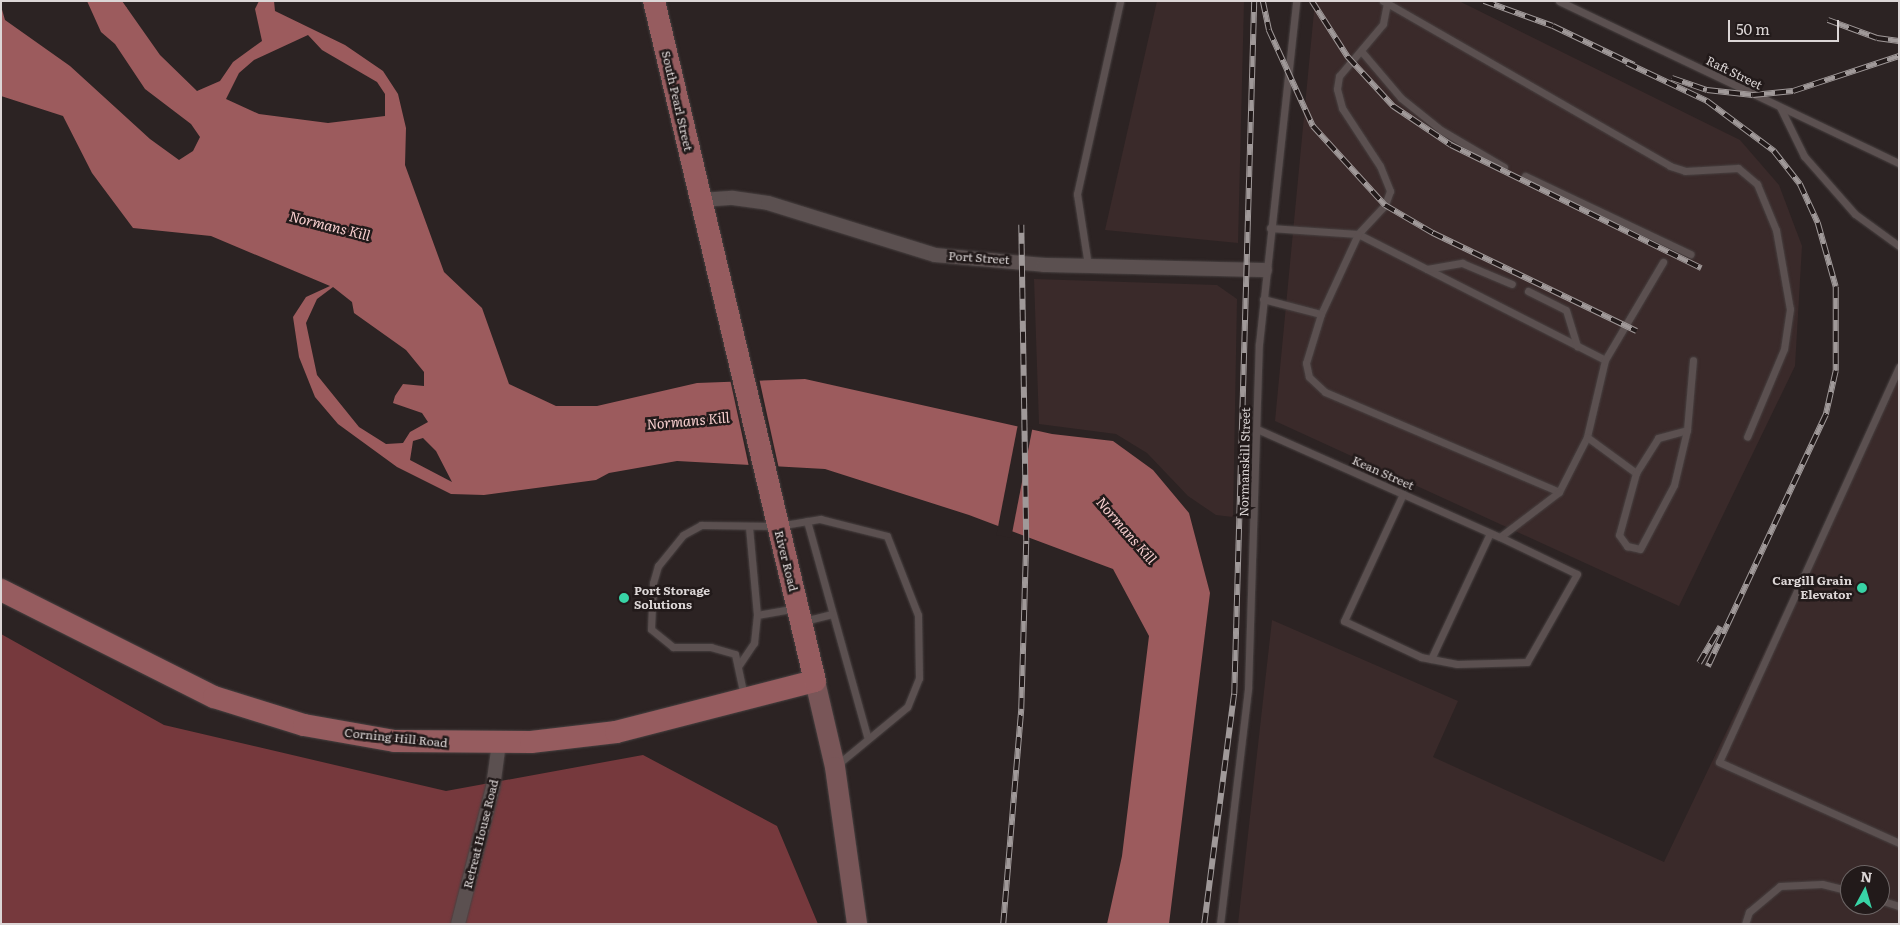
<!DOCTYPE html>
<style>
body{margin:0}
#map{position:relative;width:1900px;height:925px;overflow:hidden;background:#2c2323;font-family:Literata,serif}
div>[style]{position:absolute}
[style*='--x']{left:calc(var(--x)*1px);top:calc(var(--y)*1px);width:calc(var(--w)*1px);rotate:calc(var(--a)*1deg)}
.built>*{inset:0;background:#3a2a2a}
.forest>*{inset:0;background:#76393d}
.water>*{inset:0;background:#9c5b5d}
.pier>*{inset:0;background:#2c2323;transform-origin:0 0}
.roads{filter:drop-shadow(0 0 1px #484141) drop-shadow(0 0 1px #484141)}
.service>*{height:7px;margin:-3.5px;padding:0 3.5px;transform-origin:3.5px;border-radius:3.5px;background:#5b5050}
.minor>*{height:14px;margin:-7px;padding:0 7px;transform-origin:7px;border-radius:7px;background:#5b5050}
.secondary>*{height:20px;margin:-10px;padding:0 10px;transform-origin:10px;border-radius:10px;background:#795658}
.primary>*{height:22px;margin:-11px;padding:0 11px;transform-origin:11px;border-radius:11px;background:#965c5f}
.rail>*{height:5.5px;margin-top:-2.75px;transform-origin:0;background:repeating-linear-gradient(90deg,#221a1a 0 11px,#a09999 0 22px);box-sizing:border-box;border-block:1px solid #a09999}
.dots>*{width:14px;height:14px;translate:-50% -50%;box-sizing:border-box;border:2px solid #221a1a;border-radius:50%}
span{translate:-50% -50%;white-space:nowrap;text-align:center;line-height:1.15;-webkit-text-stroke:5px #221a1a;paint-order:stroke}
.street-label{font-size:12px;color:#dcd6d6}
.poi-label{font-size:12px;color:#dcd6d6;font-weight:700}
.right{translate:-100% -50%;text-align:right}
.left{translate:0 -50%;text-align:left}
.water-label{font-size:14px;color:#f9d0d0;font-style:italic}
.frame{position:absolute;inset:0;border:2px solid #dcd6d6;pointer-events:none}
.north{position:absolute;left:1840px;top:865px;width:50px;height:50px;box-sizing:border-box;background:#221a1a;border:1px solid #6c6565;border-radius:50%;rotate:6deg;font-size:14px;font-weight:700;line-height:20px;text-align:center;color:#dcd6d6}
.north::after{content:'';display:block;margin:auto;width:18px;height:22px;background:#38d4a6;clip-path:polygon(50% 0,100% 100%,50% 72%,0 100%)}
.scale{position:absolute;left:1728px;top:20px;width:111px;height:22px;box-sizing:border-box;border:2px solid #dcd6d6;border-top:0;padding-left:6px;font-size:15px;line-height:18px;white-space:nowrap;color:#dcd6d6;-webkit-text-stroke:4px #221a1a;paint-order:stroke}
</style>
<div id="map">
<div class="built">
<div style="clip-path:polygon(1157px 1px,1244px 1px,1238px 243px,1105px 230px)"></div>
<div style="clip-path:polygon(1315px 1px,1459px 1px,1740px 140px,1779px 185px,1802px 246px,1795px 366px,1679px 606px,1275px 421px)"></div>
<div style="clip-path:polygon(1034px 279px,1217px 285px,1237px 299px,1233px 517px,1216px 515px,1188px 496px,1147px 453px,1116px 434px,1039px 424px)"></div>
<div style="clip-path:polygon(evenodd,1899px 371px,1899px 924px,1238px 924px,1272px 620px,1458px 701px,1433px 757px,1664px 862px,1899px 371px,1850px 875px,1880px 875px,1880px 905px,1850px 905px,1850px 875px)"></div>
</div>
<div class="forest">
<div style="clip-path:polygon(1px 634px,164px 725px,446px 791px,643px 755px,777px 826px,818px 924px,1px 924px)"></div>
</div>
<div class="water">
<div style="clip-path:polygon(evenodd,87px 1px,122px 1px,160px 55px,197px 91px,220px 81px,233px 62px,262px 41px,255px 9px,259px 1px,274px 1px,275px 11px,345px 45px,383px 71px,398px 94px,406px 128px,405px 165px,444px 272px,482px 308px,509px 384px,556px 406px,597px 406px,697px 383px,805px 379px,1052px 434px,1113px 441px,1153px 470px,1189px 513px,1210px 593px,1169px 924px,1107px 924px,1122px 856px,1149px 636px,1113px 569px,969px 515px,825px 469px,677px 461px,609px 473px,596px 480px,484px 495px,451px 494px,397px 467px,338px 424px,315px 397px,299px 357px,293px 317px,306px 297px,330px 286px,211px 236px,133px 228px,92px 173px,63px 116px,1px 96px,1px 6px,5px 20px,70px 66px,150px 139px,179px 160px,193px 151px,200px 137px,191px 124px,145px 89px,115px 44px,101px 32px,87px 1px,308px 35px,322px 50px,377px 82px,385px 94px,385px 116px,328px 123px,259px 114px,226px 99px,239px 73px,254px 60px,308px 35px,87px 1px,333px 287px,352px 302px,354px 313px,406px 350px,424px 372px,424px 386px,403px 384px,395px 396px,393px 403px,422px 413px,428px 422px,410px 432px,403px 443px,386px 444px,359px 427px,317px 375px,306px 323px,317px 299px,333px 287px,87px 1px,423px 438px,436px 451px,452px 482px,410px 460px,413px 441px,423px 438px)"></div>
</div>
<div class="pier">
<div style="clip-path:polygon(759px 378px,779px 469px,749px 467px,730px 379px)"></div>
<div style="left:1018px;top:424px;width:15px;height:113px;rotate:11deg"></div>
</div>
<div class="roads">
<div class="service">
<div style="--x:1383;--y:1;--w:4;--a:27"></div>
<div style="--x:1387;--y:3;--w:21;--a:101"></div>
<div style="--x:1383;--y:24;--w:68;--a:130.2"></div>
<div style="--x:1339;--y:76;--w:13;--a:99"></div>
<div style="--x:1337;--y:89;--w:20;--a:75"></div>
<div style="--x:1342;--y:108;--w:69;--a:56.8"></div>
<div style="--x:1380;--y:166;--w:27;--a:68"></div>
<div style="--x:1390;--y:191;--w:15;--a:110"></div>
<div style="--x:1385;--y:205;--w:40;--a:133"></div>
<div style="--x:1358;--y:234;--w:277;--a:27"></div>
<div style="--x:1605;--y:360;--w:79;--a:103.2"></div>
<div style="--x:1587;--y:437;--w:62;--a:117"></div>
<div style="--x:1559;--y:1;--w:377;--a:25.5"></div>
<div style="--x:1387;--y:3;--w:327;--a:29.9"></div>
<div style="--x:1670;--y:166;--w:16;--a:18"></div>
<div style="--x:1685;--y:171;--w:53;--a:-3.2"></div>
<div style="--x:1738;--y:168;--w:25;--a:40"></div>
<div style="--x:1757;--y:184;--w:50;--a:67.6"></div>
<div style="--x:1776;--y:230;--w:80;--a:80"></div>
<div style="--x:1790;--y:309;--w:40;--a:98.5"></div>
<div style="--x:1784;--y:349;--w:95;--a:112.8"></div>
<div style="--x:1362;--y:52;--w:60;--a:49.7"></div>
<div style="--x:1401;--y:98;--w:51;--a:38.7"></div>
<div style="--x:1441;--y:130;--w:73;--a:30.4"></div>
<div style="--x:1780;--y:107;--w:55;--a:63.9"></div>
<div style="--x:1804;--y:156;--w:77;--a:48.7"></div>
<div style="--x:1855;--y:214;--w:54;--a:36"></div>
<div style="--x:1525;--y:176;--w:183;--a:25.3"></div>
<div style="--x:1270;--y:228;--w:88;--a:3.9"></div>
<div style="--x:1358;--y:234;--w:88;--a:114.8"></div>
<div style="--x:1088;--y:265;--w:72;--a:-98.8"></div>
<div style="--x:1077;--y:194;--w:198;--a:-77.4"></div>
<div style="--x:1427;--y:269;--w:36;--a:-10"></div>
<div style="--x:1462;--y:263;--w:54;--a:22.8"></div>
<div style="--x:1528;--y:291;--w:42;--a:26.6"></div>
<div style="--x:1566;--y:310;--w:38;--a:73"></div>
<div style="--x:1263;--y:299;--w:60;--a:14.5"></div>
<div style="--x:1321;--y:314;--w:51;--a:107"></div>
<div style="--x:1306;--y:363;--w:14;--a:78"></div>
<div style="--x:1309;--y:377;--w:22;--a:43"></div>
<div style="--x:1325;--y:392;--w:254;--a:23.1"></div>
<div style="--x:1559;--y:492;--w:74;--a:142.7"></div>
<div style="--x:1605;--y:360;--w:114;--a:-59.4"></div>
<div style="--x:1899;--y:367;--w:434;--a:114.5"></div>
<div style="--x:1719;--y:762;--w:197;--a:24.2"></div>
<div style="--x:1257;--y:429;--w:266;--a:24"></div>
<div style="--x:1500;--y:537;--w:85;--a:25.7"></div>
<div style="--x:1577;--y:574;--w:101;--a:119.6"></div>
<div style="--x:1527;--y:662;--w:70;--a:178.4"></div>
<div style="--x:1457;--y:664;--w:37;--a:-169"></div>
<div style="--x:1421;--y:657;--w:85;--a:-154.9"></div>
<div style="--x:1344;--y:621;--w:140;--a:-65.1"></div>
<div style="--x:1587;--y:437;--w:61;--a:36.3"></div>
<div style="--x:1636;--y:473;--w:41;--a:-57.8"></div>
<div style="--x:1658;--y:438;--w:30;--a:-15"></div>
<div style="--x:1687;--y:430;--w:70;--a:-85.1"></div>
<div style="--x:1636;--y:473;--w:64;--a:105.3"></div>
<div style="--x:1619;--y:535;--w:14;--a:54"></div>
<div style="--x:1627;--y:546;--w:13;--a:13"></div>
<div style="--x:1640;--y:549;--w:72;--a:-62"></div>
<div style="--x:1674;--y:485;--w:57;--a:-76.7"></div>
<div style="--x:807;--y:521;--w:223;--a:74.4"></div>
<div style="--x:749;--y:527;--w:88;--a:84.8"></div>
<div style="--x:757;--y:615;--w:39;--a:-10"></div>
<div style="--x:804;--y:621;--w:29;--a:-14"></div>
<div style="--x:1431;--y:659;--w:139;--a:-64.9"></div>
<div style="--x:739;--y:665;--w:27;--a:-56"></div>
<div style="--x:754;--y:643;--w:28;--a:-84"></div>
<div style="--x:744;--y:696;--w:43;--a:-102.1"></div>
<div style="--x:735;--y:654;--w:25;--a:-164"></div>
<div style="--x:711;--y:647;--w:38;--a:180"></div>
<div style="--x:673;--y:647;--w:28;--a:-141"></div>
<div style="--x:651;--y:629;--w:46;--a:-87.5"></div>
<div style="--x:653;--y:583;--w:18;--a:-74"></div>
<div style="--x:658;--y:566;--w:40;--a:-51"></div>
<div style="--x:683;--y:535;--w:21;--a:-29"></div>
<div style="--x:701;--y:525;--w:77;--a:0.7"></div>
<div style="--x:778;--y:526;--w:43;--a:-9.5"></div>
<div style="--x:820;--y:519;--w:69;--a:14.2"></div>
<div style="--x:887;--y:536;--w:85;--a:68.6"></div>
<div style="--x:918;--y:615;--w:63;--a:89.1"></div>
<div style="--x:919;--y:678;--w:31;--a:112"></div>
<div style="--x:907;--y:707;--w:91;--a:140.4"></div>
<div style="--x:1880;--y:900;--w:20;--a:18"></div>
<div style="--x:1220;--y:924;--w:237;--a:-83.2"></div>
<div style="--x:1248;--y:689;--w:345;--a:-88.2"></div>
<div style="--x:1259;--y:344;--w:345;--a:-83.8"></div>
<div style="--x:1745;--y:924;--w:13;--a:-72"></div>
<div style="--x:1749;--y:912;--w:40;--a:-40"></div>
<div style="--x:1780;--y:886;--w:42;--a:-2.7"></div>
<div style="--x:1822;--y:884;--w:29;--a:14"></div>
</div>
<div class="minor">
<div style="--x:701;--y:200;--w:32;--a:-4"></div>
<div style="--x:733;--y:198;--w:35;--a:8"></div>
<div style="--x:768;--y:203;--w:175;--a:17.3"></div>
<div style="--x:935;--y:255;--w:109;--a:5.2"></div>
<div style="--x:1044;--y:265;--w:221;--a:1.3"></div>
<div style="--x:458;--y:924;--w:141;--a:-75.7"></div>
<div style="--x:493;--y:787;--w:44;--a:-82.2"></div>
</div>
<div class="secondary">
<div style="--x:815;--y:681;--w:88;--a:76.9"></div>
<div style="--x:835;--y:767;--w:159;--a:82"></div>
</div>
<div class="primary">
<div style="--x:1;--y:590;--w:238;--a:26.7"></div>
<div style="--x:214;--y:697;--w:94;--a:17.3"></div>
<div style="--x:304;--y:725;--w:92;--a:10"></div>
<div style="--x:395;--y:741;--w:136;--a:0.4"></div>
<div style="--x:531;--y:742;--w:86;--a:-6.7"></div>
<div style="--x:616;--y:732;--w:205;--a:-14.4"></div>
<div style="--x:815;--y:681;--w:699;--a:-103.32"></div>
</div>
</div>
<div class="rail">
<div style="--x:1263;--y:1;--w:30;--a:78"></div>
<div style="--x:1269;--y:30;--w:106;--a:65.4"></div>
<div style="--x:1313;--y:126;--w:107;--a:47.7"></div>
<div style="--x:1385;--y:205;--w:56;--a:30.3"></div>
<div style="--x:1433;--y:233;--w:226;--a:25.7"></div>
<div style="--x:1312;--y:1;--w:67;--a:57.3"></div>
<div style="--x:1348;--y:57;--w:67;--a:47.4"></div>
<div style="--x:1393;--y:106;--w:70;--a:33.9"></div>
<div style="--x:1451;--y:145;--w:279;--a:26.2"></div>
<div style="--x:1484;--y:1;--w:73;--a:19.9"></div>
<div style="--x:1553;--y:26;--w:90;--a:25.7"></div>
<div style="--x:1828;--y:20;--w:52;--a:20.2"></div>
<div style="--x:1877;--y:38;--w:22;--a:8"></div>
<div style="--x:1627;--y:63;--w:89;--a:25.4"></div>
<div style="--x:1707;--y:101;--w:84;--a:36.7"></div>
<div style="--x:1774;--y:151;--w:42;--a:51.8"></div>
<div style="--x:1800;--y:184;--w:43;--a:65.2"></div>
<div style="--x:1818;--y:223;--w:66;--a:74.3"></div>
<div style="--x:1836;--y:287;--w:84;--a:90"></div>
<div style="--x:1836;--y:371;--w:45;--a:102.8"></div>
<div style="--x:1826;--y:415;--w:278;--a:115.1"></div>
<div style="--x:1672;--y:78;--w:37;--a:19"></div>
<div style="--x:1707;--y:90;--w:46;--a:6.2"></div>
<div style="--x:1753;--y:95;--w:40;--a:-5.7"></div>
<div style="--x:1793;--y:91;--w:112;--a:-18.3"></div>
<div style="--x:1699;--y:663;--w:42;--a:-59.7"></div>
<div style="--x:1003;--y:924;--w:216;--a:-85.2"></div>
<div style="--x:1021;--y:709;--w:168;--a:-88.3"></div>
<div style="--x:1026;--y:541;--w:316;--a:-90.9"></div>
<div style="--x:1204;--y:924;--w:232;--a:-82.6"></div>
<div style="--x:1234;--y:694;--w:693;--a:-88.35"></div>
</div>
<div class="dots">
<div style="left:1862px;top:588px;background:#38d4a6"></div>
<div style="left:624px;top:598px;background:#38d4a6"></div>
</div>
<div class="street-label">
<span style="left:1734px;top:73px;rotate:26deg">Raft Street</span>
<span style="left:677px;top:101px;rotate:77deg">South Pearl Street</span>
<span style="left:979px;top:258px;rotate:4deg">Port Street</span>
<span style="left:1245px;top:462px;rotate:-89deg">Normanskill Street</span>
<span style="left:1383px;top:473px;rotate:24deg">Kean Street</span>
<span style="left:786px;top:561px;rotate:76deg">River Road</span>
<span style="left:396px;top:738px;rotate:6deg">Corning Hill Road</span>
<span style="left:481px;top:834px;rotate:-76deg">Retreat House Road</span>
</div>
<div class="poi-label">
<span class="right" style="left:1852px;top:588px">Cargill Grain<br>Elevator</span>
<span class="left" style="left:634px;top:598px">Port Storage<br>Solutions</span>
</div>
<div class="water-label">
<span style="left:330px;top:225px;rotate:14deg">Normans Kill</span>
<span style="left:688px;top:420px;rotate:-5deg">Normans Kill</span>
<span style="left:1127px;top:530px;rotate:49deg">Normans Kill</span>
</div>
<div class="frame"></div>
<div class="north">N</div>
<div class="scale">50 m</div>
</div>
